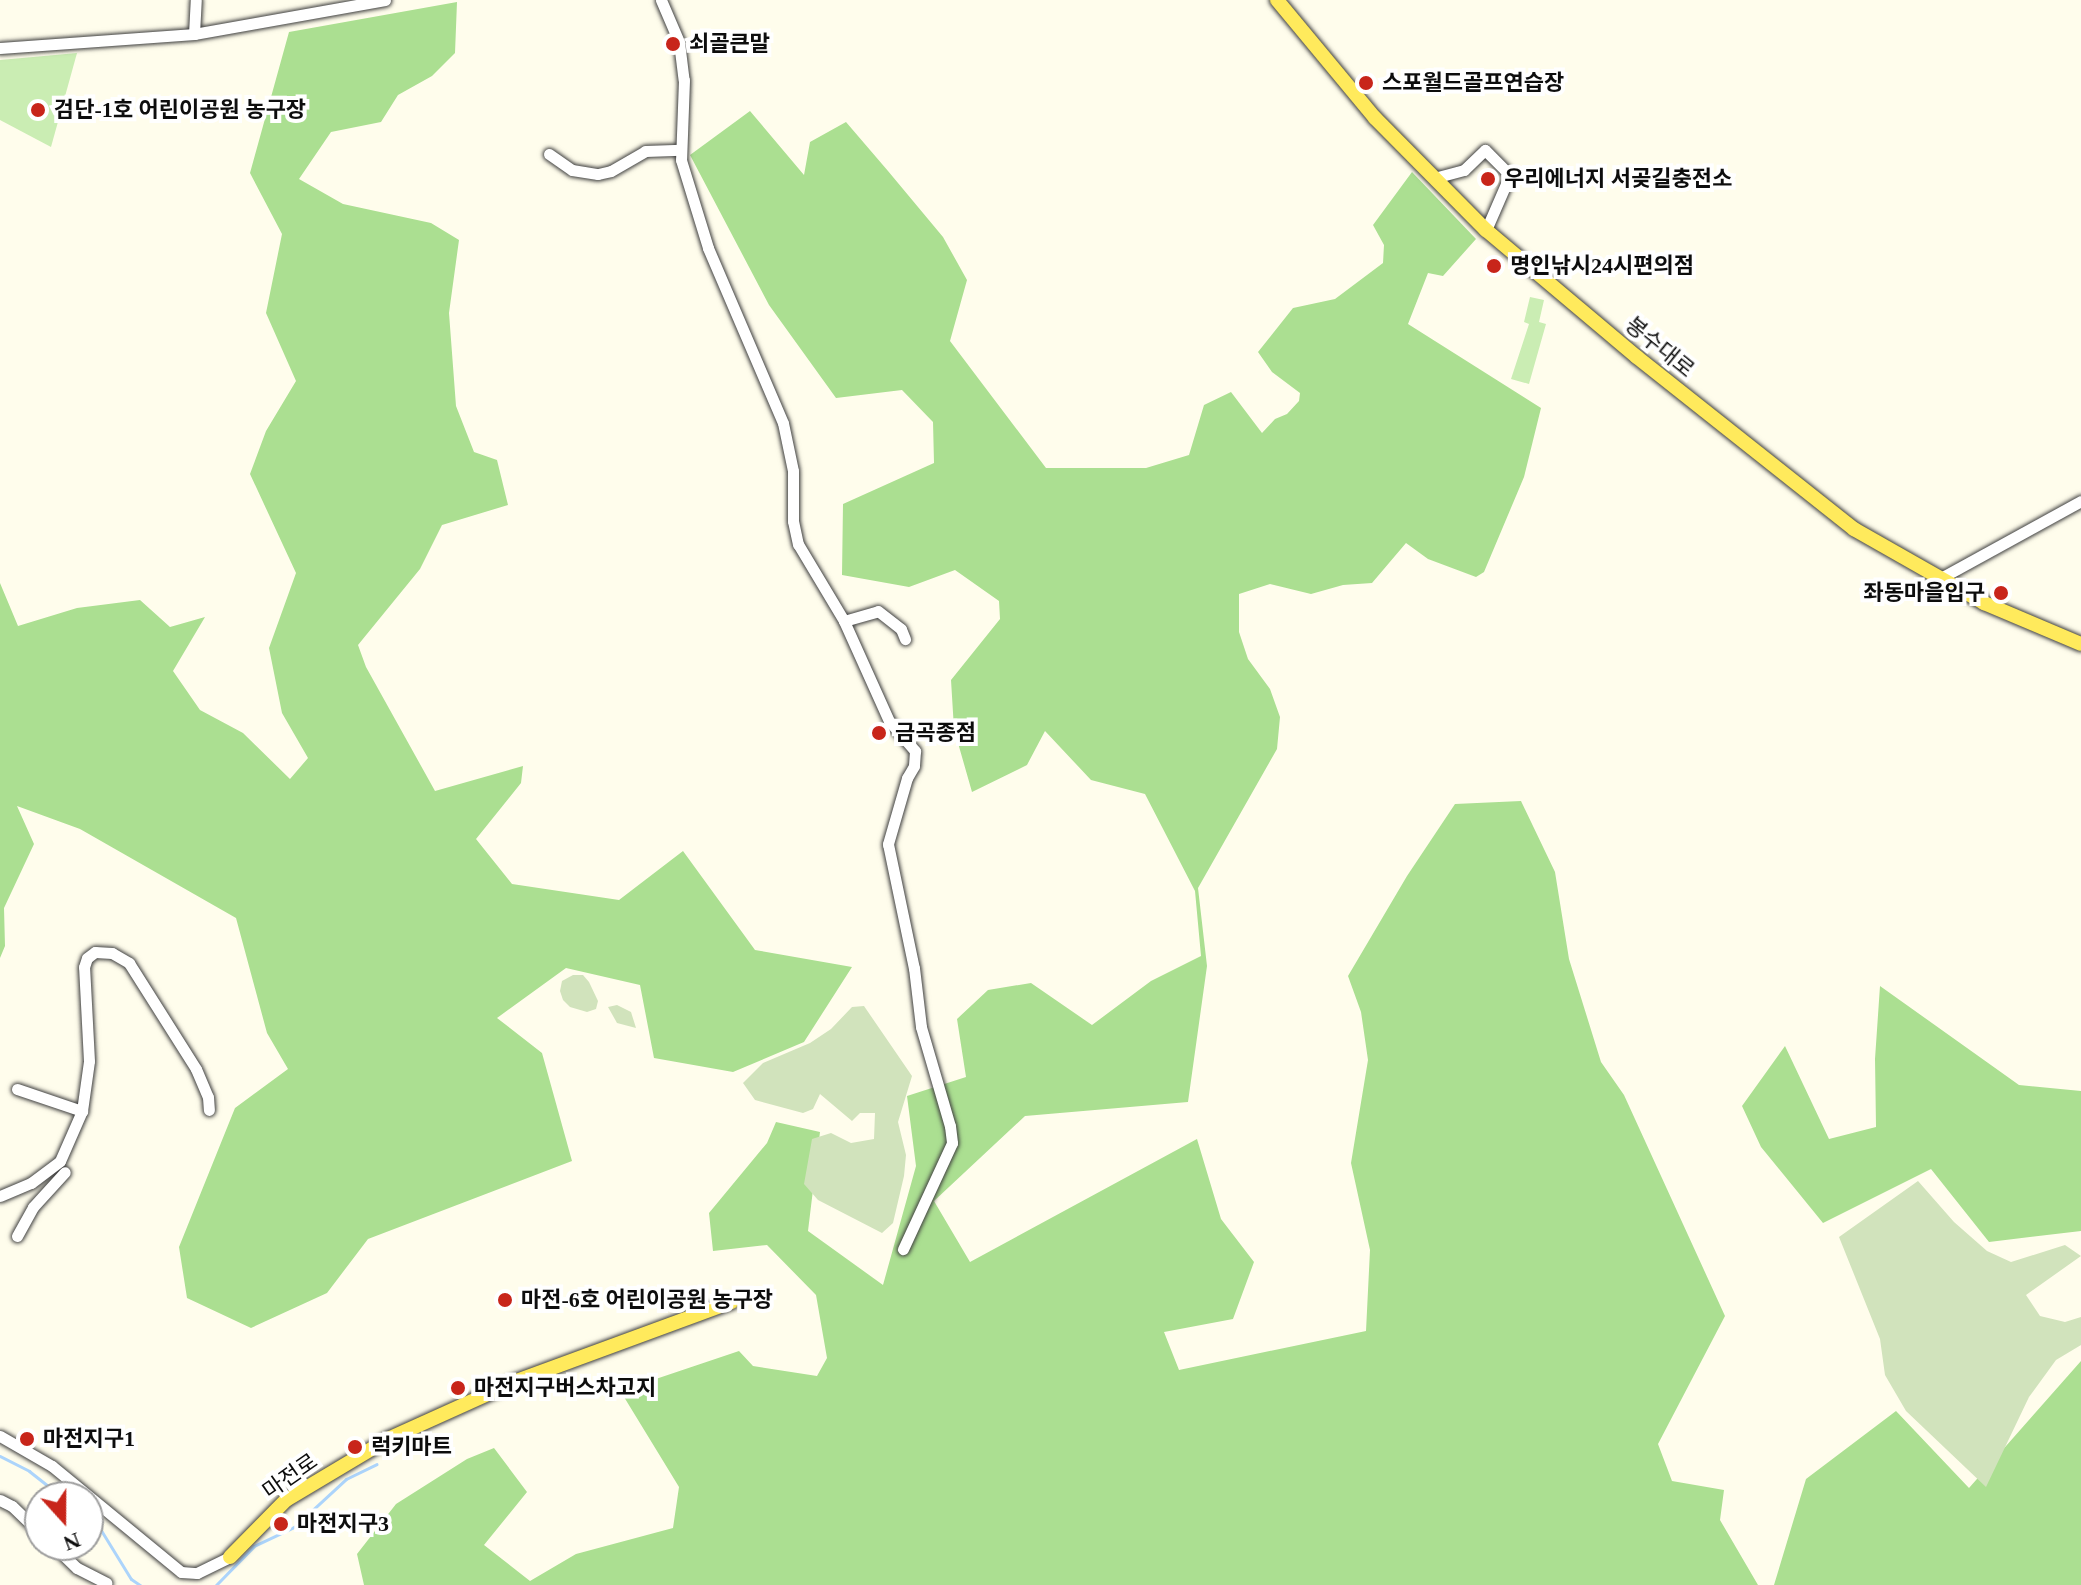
<!DOCTYPE html>
<meta charset="utf-8">
<style>
body{margin:0}
#map{position:relative;width:2081px;height:1585px;overflow:hidden;background:#fffdec;font-family:"Times New Roman","Noto Sans KR",serif}
div>[style]{position:absolute}
[style*='--x']{left:calc(var(--x)*1px);top:calc(var(--y)*1px);width:calc(var(--w)*1px);rotate:calc(var(--a)*1deg)}
.green>*{inset:0;background:#caedb3}
.forest>*{inset:0;background:#abdf91}
.cemetery>*{inset:0;background:#d1e3bc}
.stream>*{height:3px;margin:-1.5px;padding:0 1.5px;transform-origin:1.5px;border-radius:1.5px;background:#acd4fb}
.roads{filter:drop-shadow(0 0 2px #404040) drop-shadow(0 0 2px #404040)}
.minor>*{height:11px;margin:-5.5px;padding:0 5.5px;transform-origin:5.5px;border-radius:5.5px;background:#fff}
.major>*{height:14px;margin:-7px;padding:0 7px;transform-origin:7px;border-radius:7px;background:#ffea5c}
.dots>*{width:22px;height:22px;translate:-50% -50%;box-sizing:border-box;border:4px solid #fff;border-radius:50%}
span{translate:-50% -50%;white-space:nowrap;text-align:center;line-height:1.15;-webkit-text-stroke:8px #fff;paint-order:stroke}
.poi-label{font-size:22px;color:#0d0d0d;font-weight:700}
.left{translate:0 -50%;text-align:left}
.right{translate:-100% -50%;text-align:right}
.street-label{font-size:22px;color:#0d0d0d}
.north{position:absolute;left:24px;top:1481px;width:80px;height:80px;box-sizing:border-box;background:#fff;border:2px solid #9e9e9e;border-radius:50%;rotate:159deg;font-size:22px;font-weight:700;line-height:32px;text-align:center;color:#0d0d0d}
.north::after{content:'';display:block;margin:auto;width:28px;height:36px;background:#c8251a;clip-path:polygon(50% 0,100% 100%,50% 72%,0 100%)}
</style>
<div id="map">
<div class="green">
<div style="clip-path:polygon(77px 53px,51px 147px,0 120px,0 60px)"></div>
<div style="clip-path:polygon(1530px 297px,1544px 300px,1539px 322px,1546px 324px,1529px 384px,1511px 379px,1529px 324px,1524px 322px)"></div>
</div>
<div class="forest">
<div style="clip-path:polygon(457px 2px,455px 53px,432px 76px,398px 95px,381px 122px,331px 132px,299px 179px,343px 204px,431px 223px,459px 240px,449px 313px,456px 406px,474px 452px,497px 460px,508px 505px,442px 525px,420px 569px,358px 645px,366px 667px,435px 791px,523px 766px,521px 783px,476px 839px,512px 884px,619px 900px,683px 851px,755px 950px,852px 967px,804px 1042px,733px 1072px,654px 1058px,640px 985px,566px 968px,497px 1018px,542px 1053px,572px 1161px,368px 1239px,327px 1293px,251px 1328px,187px 1298px,179px 1247px,235px 1108px,288px 1069px,267px 1033px,236px 918px,80px 829px,17px 806px,34px 844px,4px 908px,5px 946px,0 958px,0 583px,18px 626px,77px 608px,140px 600px,170px 627px,205px 617px,173px 671px,200px 710px,243px 733px,290px 779px,308px 758px,282px 713px,269px 648px,296px 573px,250px 474px,266px 431px,296px 381px,266px 313px,282px 234px,250px 173px,289px 32px)"></div>
<div style="clip-path:polygon(750px 111px,804px 175px,810px 142px,846px 122px,888px 171px,943px 237px,967px 280px,950px 341px,1046px 468px,1146px 468px,1189px 455px,1204px 405px,1231px 392px,1262px 433px,1275px 419px,1287px 414px,1299px 401px,1300px 393px,1272px 372px,1258px 352px,1293px 308px,1335px 299px,1383px 263px,1384px 245px,1373px 225px,1412px 172px,1476px 239px,1443px 276px,1428px 273px,1408px 324px,1541px 408px,1524px 477px,1484px 572px,1476px 577px,1428px 559px,1406px 543px,1372px 583px,1343px 585px,1311px 594px,1270px 584px,1239px 594px,1239px 632px,1248px 659px,1270px 689px,1280px 717px,1277px 749px,1198px 888px,1207px 966px,1188px 1102px,1025px 1116px,934px 1201px,970px 1262px,1197px 1139px,1221px 1219px,1254px 1262px,1233px 1319px,1164px 1332px,1179px 1370px,1366px 1331px,1370px 1250px,1351px 1163px,1368px 1060px,1361px 1012px,1348px 976px,1407px 876px,1455px 804px,1521px 801px,1555px 872px,1569px 959px,1601px 1062px,1624px 1095px,1725px 1316px,1658px 1444px,1672px 1481px,1724px 1490px,1720px 1520px,1758px 1585px,364px 1585px,357px 1554px,396px 1504px,467px 1459px,494px 1448px,527px 1492px,484px 1545px,530px 1581px,576px 1554px,673px 1528px,679px 1487px,624px 1397px,635px 1386px,739px 1351px,753px 1366px,817px 1376px,827px 1358px,816px 1295px,767px 1245px,713px 1251px,709px 1213px,767px 1143px,776px 1122px,820px 1132px,808px 1231px,883px 1285px,916px 1166px,907px 1096px,966px 1077px,957px 1019px,988px 990px,1031px 983px,1092px 1025px,1151px 981px,1201px 956px,1195px 891px,1145px 794px,1091px 780px,1045px 731px,1027px 765px,972px 792px,954px 729px,951px 680px,1000px 619px,999px 601px,955px 570px,909px 587px,842px 575px,843px 504px,934px 463px,933px 422px,902px 390px,836px 398px,769px 305px,690px 155px)"></div>
<div style="clip-path:polygon(1880px 986px,2019px 1085px,2081px 1091px,2081px 1231px,1989px 1242px,1931px 1169px,1823px 1223px,1761px 1147px,1742px 1106px,1785px 1046px,1829px 1139px,1876px 1127px,1875px 1059px)"></div>
<div style="clip-path:polygon(2081px 1361px,2081px 1585px,1774px 1585px,1806px 1479px,1896px 1411px,1969px 1488px)"></div>
</div>
<div class="cemetery">
<div style="clip-path:polygon(573px 975px,583px 975px,589px 982px,598px 1001px,596px 1009px,587px 1012px,570px 1007px,563px 1000px,560px 991px,562px 981px)"></div>
<div style="clip-path:polygon(617px 1005px,631px 1012px,636px 1028px,617px 1023px,608px 1007px)"></div>
<div style="clip-path:polygon(864px 1006px,912px 1076px,898px 1122px,906px 1155px,904px 1176px,893px 1223px,882px 1233px,818px 1200px,804px 1184px,812px 1139px,831px 1133px,851px 1143px,874px 1139px,875px 1113px,860px 1113px,852px 1121px,820px 1094px,813px 1109px,803px 1113px,755px 1100px,743px 1083px,763px 1063px,810px 1043px,831px 1029px,852px 1007px)"></div>
<div style="clip-path:polygon(1918px 1181px,1954px 1222px,1987px 1251px,2011px 1262px,2065px 1245px,2081px 1256px,2026px 1295px,2040px 1316px,2065px 1322px,2081px 1317px,2081px 1345px,2056px 1360px,2029px 1397px,1986px 1487px,1906px 1411px,1885px 1375px,1880px 1339px,1839px 1237px)"></div>
</div>
<div class="stream">
<div style="--x:0;--y:1456;--w:33;--a:27"></div>
<div style="--x:29;--y:1471;--w:42;--a:38.2"></div>
<div style="--x:88;--y:1518;--w:14;--a:39"></div>
<div style="--x:99;--y:1527;--w:61;--a:58.4"></div>
<div style="--x:131;--y:1579;--w:11;--a:34"></div>
<div style="--x:216;--y:1585;--w:54;--a:-45.7"></div>
<div style="--x:254;--y:1546;--w:44;--a:-25.4"></div>
<div style="--x:294;--y:1527;--w:71;--a:-42.7"></div>
<div style="--x:346;--y:1479;--w:34;--a:-26"></div>
</div>
<div class="roads">
<div class="minor">
<div style="--x:661;--y:0;--w:46;--a:66.8"></div>
<div style="--x:679;--y:42;--w:38;--a:83"></div>
<div style="--x:684;--y:80;--w:80;--a:92.1"></div>
<div style="--x:681;--y:160;--w:92;--a:72.9"></div>
<div style="--x:708;--y:248;--w:190;--a:66.8"></div>
<div style="--x:783;--y:423;--w:49;--a:78.2"></div>
<div style="--x:793;--y:471;--w:50;--a:90"></div>
<div style="--x:793;--y:521;--w:24;--a:78"></div>
<div style="--x:798;--y:544;--w:90;--a:59.1"></div>
<div style="--x:844;--y:621;--w:110;--a:65.8"></div>
<div style="--x:889;--y:721;--w:40;--a:49"></div>
<div style="--x:915;--y:751;--w:15;--a:94"></div>
<div style="--x:914;--y:766;--w:14;--a:120"></div>
<div style="--x:907;--y:778;--w:69;--a:106.1"></div>
<div style="--x:888;--y:844;--w:127;--a:78.2"></div>
<div style="--x:914;--y:968;--w:59;--a:83.2"></div>
<div style="--x:921;--y:1027;--w:103;--a:73.7"></div>
<div style="--x:950;--y:1126;--w:17;--a:83"></div>
<div style="--x:952;--y:1143;--w:117;--a:114.8"></div>
<div style="--x:194;--y:34;--w:34;--a:-87"></div>
<div style="--x:0;--y:48;--w:195;--a:-4.1"></div>
<div style="--x:194;--y:34;--w:194;--a:-10.1"></div>
<div style="--x:549;--y:154;--w:28;--a:35"></div>
<div style="--x:572;--y:170;--w:26;--a:9"></div>
<div style="--x:598;--y:174;--w:13;--a:-13"></div>
<div style="--x:611;--y:171;--w:39;--a:-30"></div>
<div style="--x:645;--y:151;--w:36;--a:-2"></div>
<div style="--x:1434;--y:178;--w:31;--a:-15"></div>
<div style="--x:1464;--y:170;--w:29;--a:-44"></div>
<div style="--x:1485;--y:150;--w:28;--a:45"></div>
<div style="--x:1505;--y:170;--w:8;--a:60"></div>
<div style="--x:1509;--y:177;--w:58;--a:113.5"></div>
<div style="--x:1939;--y:579;--w:162;--a:-28.8"></div>
<div style="--x:844;--y:621;--w:35;--a:-16"></div>
<div style="--x:878;--y:611;--w:29;--a:38"></div>
<div style="--x:901;--y:629;--w:11;--a:68"></div>
<div style="--x:17;--y:1089;--w:69;--a:18.7"></div>
<div style="--x:0;--y:1196;--w:34;--a:-23"></div>
<div style="--x:31;--y:1183;--w:36;--a:-37"></div>
<div style="--x:60;--y:1161;--w:55;--a:-66.3"></div>
<div style="--x:82;--y:1111;--w:50;--a:-82"></div>
<div style="--x:89;--y:1061;--w:94;--a:-93"></div>
<div style="--x:84;--y:967;--w:9;--a:-72"></div>
<div style="--x:87;--y:958;--w:10;--a:-37"></div>
<div style="--x:95;--y:952;--w:17;--a:3"></div>
<div style="--x:112;--y:953;--w:20;--a:30"></div>
<div style="--x:129;--y:963;--w:125;--a:57.7"></div>
<div style="--x:196;--y:1069;--w:30;--a:67"></div>
<div style="--x:208;--y:1097;--w:13;--a:86"></div>
<div style="--x:17;--y:1236;--w:33;--a:-61"></div>
<div style="--x:33;--y:1207;--w:47;--a:-47.6"></div>
<div style="--x:0;--y:1436;--w:60;--a:30"></div>
<div style="--x:52;--y:1466;--w:167;--a:39.4"></div>
<div style="--x:181;--y:1572;--w:16;--a:4"></div>
<div style="--x:197;--y:1573;--w:37;--a:-26"></div>
<div style="--x:0;--y:1500;--w:13;--a:27"></div>
<div style="--x:12;--y:1506;--w:39;--a:44"></div>
<div style="--x:53;--y:1545;--w:33;--a:44"></div>
<div style="--x:77;--y:1568;--w:33;--a:27"></div>
</div>
<div class="major">
<div style="--x:1277;--y:0;--w:153;--a:50.3"></div>
<div style="--x:1375;--y:118;--w:158;--a:45.3"></div>
<div style="--x:1486;--y:230;--w:197;--a:40.1"></div>
<div style="--x:1637;--y:357;--w:277;--a:38.4"></div>
<div style="--x:1854;--y:529;--w:150;--a:29.6"></div>
<div style="--x:1984;--y:603;--w:105;--a:22.9"></div>
<div style="--x:230;--y:1557;--w:80;--a:-45.5"></div>
<div style="--x:286;--y:1500;--w:119;--a:-30.9"></div>
<div style="--x:388;--y:1439;--w:138;--a:-24.3"></div>
<div style="--x:514;--y:1382;--w:232;--a:-20.2"></div>
</div>
</div>
<div class="dots">
<div style="left:673px;top:44px;background:#c8251a"></div>
<div style="left:1366px;top:83px;background:#c8251a"></div>
<div style="left:38px;top:110px;background:#c8251a"></div>
<div style="left:1488px;top:179px;background:#c8251a"></div>
<div style="left:1494px;top:266px;background:#c8251a"></div>
<div style="left:2001px;top:593px;background:#c8251a"></div>
<div style="left:879px;top:733px;background:#c8251a"></div>
<div style="left:505px;top:1300px;background:#c8251a"></div>
<div style="left:458px;top:1388px;background:#c8251a"></div>
<div style="left:27px;top:1439px;background:#c8251a"></div>
<div style="left:355px;top:1447px;background:#c8251a"></div>
<div style="left:281px;top:1524px;background:#c8251a"></div>
</div>
<div class="poi-label">
<span class="left" style="left:689px;top:44px">쇠골큰말</span>
<span class="left" style="left:1382px;top:83px">스포월드골프연습장</span>
<span class="left" style="left:54px;top:110px">검단-1호 어린이공원 농구장</span>
<span class="left" style="left:1504px;top:179px">우리에너지 서곶길충전소</span>
<span class="left" style="left:1510px;top:266px">명인낚시24시편의점</span>
<span class="right" style="left:1985px;top:593px">좌동마을입구</span>
<span class="left" style="left:895px;top:733px">금곡종점</span>
<span class="left" style="left:521px;top:1300px">마전-6호 어린이공원 농구장</span>
<span class="left" style="left:474px;top:1388px">마전지구버스차고지</span>
<span class="left" style="left:43px;top:1439px">마전지구1</span>
<span class="left" style="left:371px;top:1447px">럭키마트</span>
<span class="left" style="left:297px;top:1524px">마전지구3</span>
</div>
<div class="street-label">
<span style="left:1660px;top:347px;rotate:39deg">봉수대로</span>
<span style="left:290px;top:1476px;rotate:-35deg">마전로</span>
</div>
<div class="north">N</div>
</div>
